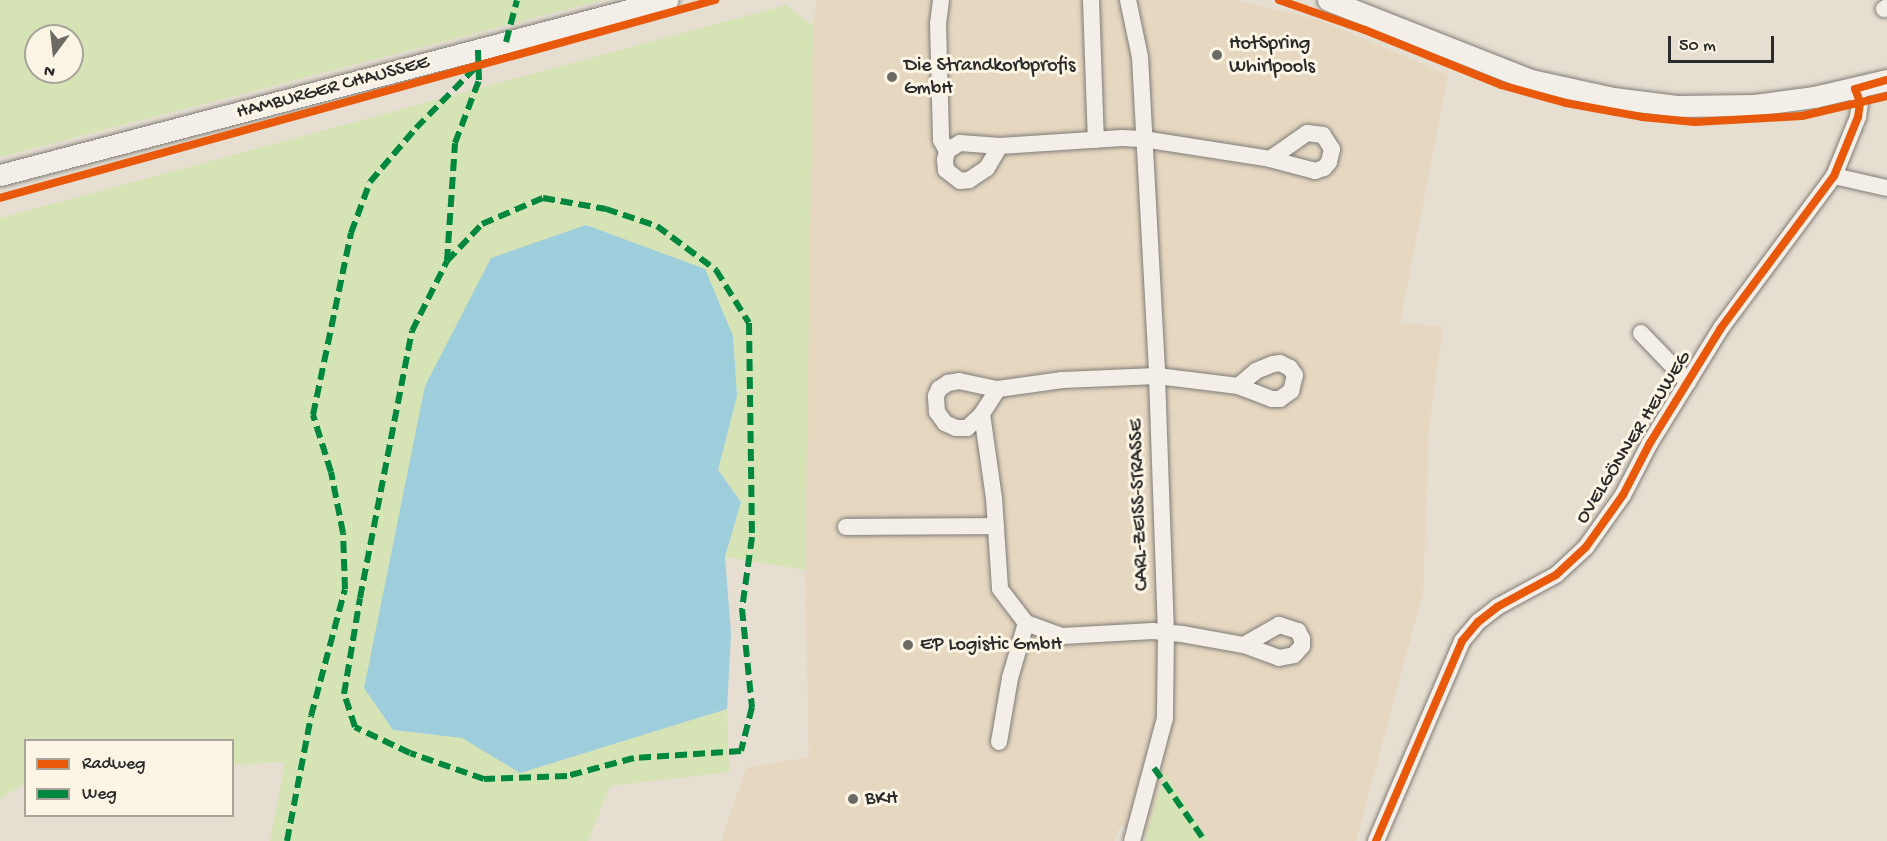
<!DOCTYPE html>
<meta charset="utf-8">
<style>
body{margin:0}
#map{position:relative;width:1887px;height:841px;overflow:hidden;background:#e6ded1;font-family:"Gochi Hand",sans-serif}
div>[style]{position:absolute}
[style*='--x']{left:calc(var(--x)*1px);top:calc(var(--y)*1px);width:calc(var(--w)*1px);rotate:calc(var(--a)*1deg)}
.built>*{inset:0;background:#e6d7c1}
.green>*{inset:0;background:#d6e3b5}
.water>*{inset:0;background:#9ecddc}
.roads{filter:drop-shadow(0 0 2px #7f7c76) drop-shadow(0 0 2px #7f7c76)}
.minor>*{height:16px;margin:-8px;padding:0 8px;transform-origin:8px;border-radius:8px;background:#f3efe8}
.major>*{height:21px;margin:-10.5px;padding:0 10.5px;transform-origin:10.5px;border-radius:10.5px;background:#f3efe8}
.quiet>*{height:6px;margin-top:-3px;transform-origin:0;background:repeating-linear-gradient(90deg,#00873e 0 12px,transparent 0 18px)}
.cycleway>*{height:8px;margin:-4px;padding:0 4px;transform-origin:4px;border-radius:4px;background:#e8590c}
.dots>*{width:16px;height:16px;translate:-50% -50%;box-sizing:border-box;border:3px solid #fcf5e5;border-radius:50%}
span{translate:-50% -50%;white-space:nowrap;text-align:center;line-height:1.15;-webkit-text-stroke:6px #fcf5e5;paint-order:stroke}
.poi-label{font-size:20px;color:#2b2b2b}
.left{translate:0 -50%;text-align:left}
.street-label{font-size:20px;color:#2b2b2b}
.legend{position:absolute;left:24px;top:739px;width:210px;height:78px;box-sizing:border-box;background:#fcf5e5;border:2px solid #a8a49b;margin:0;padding:8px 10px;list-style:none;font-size:18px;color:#2b2b2b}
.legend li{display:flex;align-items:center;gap:12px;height:30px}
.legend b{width:30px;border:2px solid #a8a49b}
.north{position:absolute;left:24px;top:24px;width:60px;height:60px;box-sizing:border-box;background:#fcf5e5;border:2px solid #a8a49b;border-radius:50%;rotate:195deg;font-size:16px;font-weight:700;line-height:24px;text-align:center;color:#2b2b2b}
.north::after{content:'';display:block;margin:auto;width:21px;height:27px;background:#6c6a65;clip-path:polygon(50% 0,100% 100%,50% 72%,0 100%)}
.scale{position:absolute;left:1668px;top:36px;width:106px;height:27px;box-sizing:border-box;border:3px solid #2b2b2b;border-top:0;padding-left:8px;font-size:18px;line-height:21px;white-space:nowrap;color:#2b2b2b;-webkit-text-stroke:4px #fcf5e5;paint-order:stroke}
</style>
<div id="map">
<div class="built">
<div style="clip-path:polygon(817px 0,1234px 0,1317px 19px,1448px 75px,1400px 323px,1443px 327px,1429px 427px,1423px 592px,1356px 841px,1169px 841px,1120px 825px,1114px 841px,721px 841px,746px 768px,809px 757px,805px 570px,813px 26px)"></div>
</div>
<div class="green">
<div style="clip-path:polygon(evenodd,0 0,602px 0,0 157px,0 0,36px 36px,72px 36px,72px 72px,36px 72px,36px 36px)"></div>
<div style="clip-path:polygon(786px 5px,813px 26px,805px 570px,725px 557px,741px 502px,718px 470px,737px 396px,393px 730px,462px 738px,520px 773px,727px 709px,729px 772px,610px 786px,588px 841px,270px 841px,285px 762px,233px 765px,232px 740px,26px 740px,25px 783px,0 799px,0 218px)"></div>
<div style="clip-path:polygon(1165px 773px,1209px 841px,1145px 841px)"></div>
</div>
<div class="water">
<div style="clip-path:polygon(586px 225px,705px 269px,733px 336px,737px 396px,718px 470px,741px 502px,725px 557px,731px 634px,727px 709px,520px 773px,462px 738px,393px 730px,364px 688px,425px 386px,491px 258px)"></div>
</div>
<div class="roads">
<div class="minor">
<div style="--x:941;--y:0;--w:23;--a:97"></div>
<div style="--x:938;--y:23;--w:117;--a:88.5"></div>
<div style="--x:941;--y:140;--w:13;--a:61"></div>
<div style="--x:1091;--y:0;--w:140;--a:88"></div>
<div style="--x:1128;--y:0;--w:58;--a:78.1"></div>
<div style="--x:1140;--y:57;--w:319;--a:86.9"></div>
<div style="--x:1157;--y:376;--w:256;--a:88"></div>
<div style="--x:1166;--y:632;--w:86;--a:90.7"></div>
<div style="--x:1165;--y:718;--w:127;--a:105"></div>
<div style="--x:1884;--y:9;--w:4;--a:-34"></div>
<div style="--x:1000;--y:146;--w:26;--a:121"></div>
<div style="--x:987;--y:168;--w:22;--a:146"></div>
<div style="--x:969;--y:180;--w:9;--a:174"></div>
<div style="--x:960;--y:181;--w:18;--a:-142"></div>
<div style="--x:946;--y:170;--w:10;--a:-96"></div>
<div style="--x:945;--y:160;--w:9;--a:-77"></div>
<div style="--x:947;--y:151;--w:15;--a:-32"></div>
<div style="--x:960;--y:143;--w:40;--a:4.3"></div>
<div style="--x:1000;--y:146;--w:122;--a:-3.8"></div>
<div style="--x:1122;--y:138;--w:21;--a:3"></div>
<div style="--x:1143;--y:139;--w:129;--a:8.9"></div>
<div style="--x:1270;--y:159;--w:47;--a:14.9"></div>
<div style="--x:1315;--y:171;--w:9;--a:-18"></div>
<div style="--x:1324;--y:168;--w:8;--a:-50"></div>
<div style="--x:1329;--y:162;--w:13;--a:-77"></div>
<div style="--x:1332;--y:149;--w:17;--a:-123"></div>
<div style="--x:1323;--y:135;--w:16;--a:-173"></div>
<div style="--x:1307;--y:133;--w:45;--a:144.9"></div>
<div style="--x:1834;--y:176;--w:54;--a:12.8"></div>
<div style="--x:1641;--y:333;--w:68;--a:46.2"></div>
<div style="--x:998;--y:389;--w:30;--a:123"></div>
<div style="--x:982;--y:414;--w:21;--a:137"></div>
<div style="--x:967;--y:428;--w:11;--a:180"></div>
<div style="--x:956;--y:428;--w:12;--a:-156"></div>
<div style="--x:945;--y:423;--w:14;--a:-126"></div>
<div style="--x:937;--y:412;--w:16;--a:-94"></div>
<div style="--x:936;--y:396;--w:8;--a:-67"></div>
<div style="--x:939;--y:389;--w:11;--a:-34"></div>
<div style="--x:948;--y:383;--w:11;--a:-10"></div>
<div style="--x:959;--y:381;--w:40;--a:12"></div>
<div style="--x:998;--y:389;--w:65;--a:-8"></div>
<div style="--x:1062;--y:380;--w:95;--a:-2.4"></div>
<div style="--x:1157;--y:376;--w:82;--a:7"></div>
<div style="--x:1238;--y:386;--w:36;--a:21"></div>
<div style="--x:1272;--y:399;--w:8;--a:0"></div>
<div style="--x:1280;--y:399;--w:14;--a:-36"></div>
<div style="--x:1291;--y:391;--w:16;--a:-76"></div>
<div style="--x:1295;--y:375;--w:9;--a:-126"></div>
<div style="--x:1290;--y:368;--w:11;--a:-153"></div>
<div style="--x:1280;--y:363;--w:7;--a:172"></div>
<div style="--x:1273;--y:364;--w:18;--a:158"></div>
<div style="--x:1256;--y:371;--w:23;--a:140"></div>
<div style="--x:982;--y:414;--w:85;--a:81.9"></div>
<div style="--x:994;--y:498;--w:91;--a:86.2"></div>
<div style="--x:1000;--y:589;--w:43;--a:52.6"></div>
<div style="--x:1026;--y:623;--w:38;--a:20"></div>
<div style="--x:1062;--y:636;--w:91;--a:-3.1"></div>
<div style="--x:1153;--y:631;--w:29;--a:6"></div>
<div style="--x:1182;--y:634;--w:63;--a:10.1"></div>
<div style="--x:1244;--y:645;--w:37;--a:20"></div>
<div style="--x:1279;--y:658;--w:15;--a:-11"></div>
<div style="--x:1294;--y:655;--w:12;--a:-48"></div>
<div style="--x:1302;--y:646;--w:7;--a:-90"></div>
<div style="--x:1302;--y:639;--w:9;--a:-117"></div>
<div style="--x:1298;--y:631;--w:20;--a:-162"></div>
<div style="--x:1279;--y:625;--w:40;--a:150.3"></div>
<div style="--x:846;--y:527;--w:150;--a:-0.4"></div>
<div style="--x:999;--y:742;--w:65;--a:-80.2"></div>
<div style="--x:1010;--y:678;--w:57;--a:-73.8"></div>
<div style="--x:1376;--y:841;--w:218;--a:-66.7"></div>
<div style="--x:1462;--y:641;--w:25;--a:-50"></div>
<div style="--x:1478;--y:622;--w:24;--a:-38"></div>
<div style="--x:1497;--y:607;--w:67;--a:-28.5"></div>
<div style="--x:1556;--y:575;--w:41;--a:-43"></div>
<div style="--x:1586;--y:547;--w:64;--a:-54.6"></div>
<div style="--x:1623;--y:495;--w:59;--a:-62.6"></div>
<div style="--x:1650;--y:443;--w:135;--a:-58.3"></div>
<div style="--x:1721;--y:328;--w:189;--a:-53.4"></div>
<div style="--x:1834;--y:176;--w:64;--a:-67.9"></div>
<div style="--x:1858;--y:117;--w:15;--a:-82"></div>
<div style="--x:1860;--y:102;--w:14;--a:-111"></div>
</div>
<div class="major">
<div style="--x:1328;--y:0;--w:218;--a:21.5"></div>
<div style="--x:1531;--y:80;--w:84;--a:12.4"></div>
<div style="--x:1613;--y:98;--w:64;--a:7.1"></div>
<div style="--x:1677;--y:106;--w:78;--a:-0.7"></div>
<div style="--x:1755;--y:105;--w:60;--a:-7.7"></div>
<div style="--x:1814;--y:97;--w:75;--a:-13.1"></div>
<div style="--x:0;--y:175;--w:690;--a:-14.7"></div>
</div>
</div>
<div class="quiet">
<div style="--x:506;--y:42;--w:43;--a:-75.3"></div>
<div style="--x:447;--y:261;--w:51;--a:-46.6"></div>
<div style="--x:482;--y:224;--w:66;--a:-23.1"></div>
<div style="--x:543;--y:198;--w:64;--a:9.9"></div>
<div style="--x:606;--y:209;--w:54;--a:18.4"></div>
<div style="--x:657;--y:226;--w:74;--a:36.7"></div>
<div style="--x:716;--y:270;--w:62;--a:58.1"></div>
<div style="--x:749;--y:323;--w:214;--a:89.2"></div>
<div style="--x:752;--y:537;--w:73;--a:97.9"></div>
<div style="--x:742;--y:609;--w:99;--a:84.2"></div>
<div style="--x:752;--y:707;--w:45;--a:104"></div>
<div style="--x:741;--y:751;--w:107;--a:176.3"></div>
<div style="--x:634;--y:758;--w:69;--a:165"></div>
<div style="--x:567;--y:776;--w:83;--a:177.9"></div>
<div style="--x:484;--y:779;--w:78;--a:-160.6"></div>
<div style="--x:410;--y:753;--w:61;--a:-154.7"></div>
<div style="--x:355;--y:727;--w:35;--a:-108"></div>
<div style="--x:344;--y:694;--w:97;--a:-80.5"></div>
<div style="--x:360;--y:598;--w:272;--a:-79"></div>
<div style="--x:412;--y:331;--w:78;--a:-63.4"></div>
<div style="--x:447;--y:261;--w:118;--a:-86.1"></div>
<div style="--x:455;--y:143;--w:67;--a:-69.1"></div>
<div style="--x:479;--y:80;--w:30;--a:-92"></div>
<div style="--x:1154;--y:768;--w:89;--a:55.1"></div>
<div style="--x:287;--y:841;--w:127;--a:-79.1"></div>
<div style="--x:311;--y:716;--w:131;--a:-75"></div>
<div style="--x:345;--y:589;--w:56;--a:-92"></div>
<div style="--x:343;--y:533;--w:62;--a:-101.1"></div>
<div style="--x:331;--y:472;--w:60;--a:-107.5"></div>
<div style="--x:313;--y:415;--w:186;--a:-78.2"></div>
<div style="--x:351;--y:233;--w:54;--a:-69.6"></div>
<div style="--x:370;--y:182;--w:71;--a:-49.6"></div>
<div style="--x:416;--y:128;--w:83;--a:-45.5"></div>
</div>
<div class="cycleway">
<div style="--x:1279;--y:0;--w:91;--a:19.2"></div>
<div style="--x:1365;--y:30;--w:147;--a:22"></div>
<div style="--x:1501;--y:85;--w:67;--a:15.5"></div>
<div style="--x:1566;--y:103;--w:77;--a:10.4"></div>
<div style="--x:1642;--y:117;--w:53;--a:5.4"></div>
<div style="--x:1695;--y:122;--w:107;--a:-3.2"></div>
<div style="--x:1802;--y:116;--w:87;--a:-13.2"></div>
<div style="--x:0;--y:198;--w:742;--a:-15.48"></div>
<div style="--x:1376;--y:841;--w:218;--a:-66.7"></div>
<div style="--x:1462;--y:641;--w:25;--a:-50"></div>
<div style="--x:1478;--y:622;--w:24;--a:-38"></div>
<div style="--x:1497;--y:607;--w:67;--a:-28.5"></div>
<div style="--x:1556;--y:575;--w:41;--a:-43"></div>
<div style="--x:1586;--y:547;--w:64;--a:-54.6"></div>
<div style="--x:1623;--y:495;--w:59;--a:-62.6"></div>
<div style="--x:1650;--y:443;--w:135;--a:-58.3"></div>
<div style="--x:1721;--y:328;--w:189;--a:-53.4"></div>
<div style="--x:1834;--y:176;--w:64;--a:-67.9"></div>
<div style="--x:1858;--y:117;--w:15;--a:-82"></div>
<div style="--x:1860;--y:102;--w:14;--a:-111"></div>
<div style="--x:1855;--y:89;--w:33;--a:-16"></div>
</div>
<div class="dots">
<div style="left:1217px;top:55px;background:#6c6a65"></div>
<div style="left:892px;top:77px;background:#6c6a65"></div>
<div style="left:908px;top:645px;background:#6c6a65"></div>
<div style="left:853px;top:799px;background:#6c6a65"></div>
</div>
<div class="poi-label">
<span class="left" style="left:1229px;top:56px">HotSpring<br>Whirlpools</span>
<span class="left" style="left:904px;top:78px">Die Strandkorbprofis<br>GmbH</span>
<span class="left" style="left:920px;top:645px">EP Logistic GmbH</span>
<span class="left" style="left:865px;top:799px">BKH</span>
</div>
<div class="street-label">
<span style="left:333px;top:88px;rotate:-15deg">HAMBURGER CHAUSSEE</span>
<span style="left:1634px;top:438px;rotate:-58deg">OVELGÖNNER HEUWEG</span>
<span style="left:1140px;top:505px;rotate:-92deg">CARL-ZEISS-STRASSE</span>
</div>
<ul class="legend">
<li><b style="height:8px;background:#e8590c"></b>Radweg</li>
<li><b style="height:8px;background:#00873e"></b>Weg</li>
</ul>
<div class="north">N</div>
<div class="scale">50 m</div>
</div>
